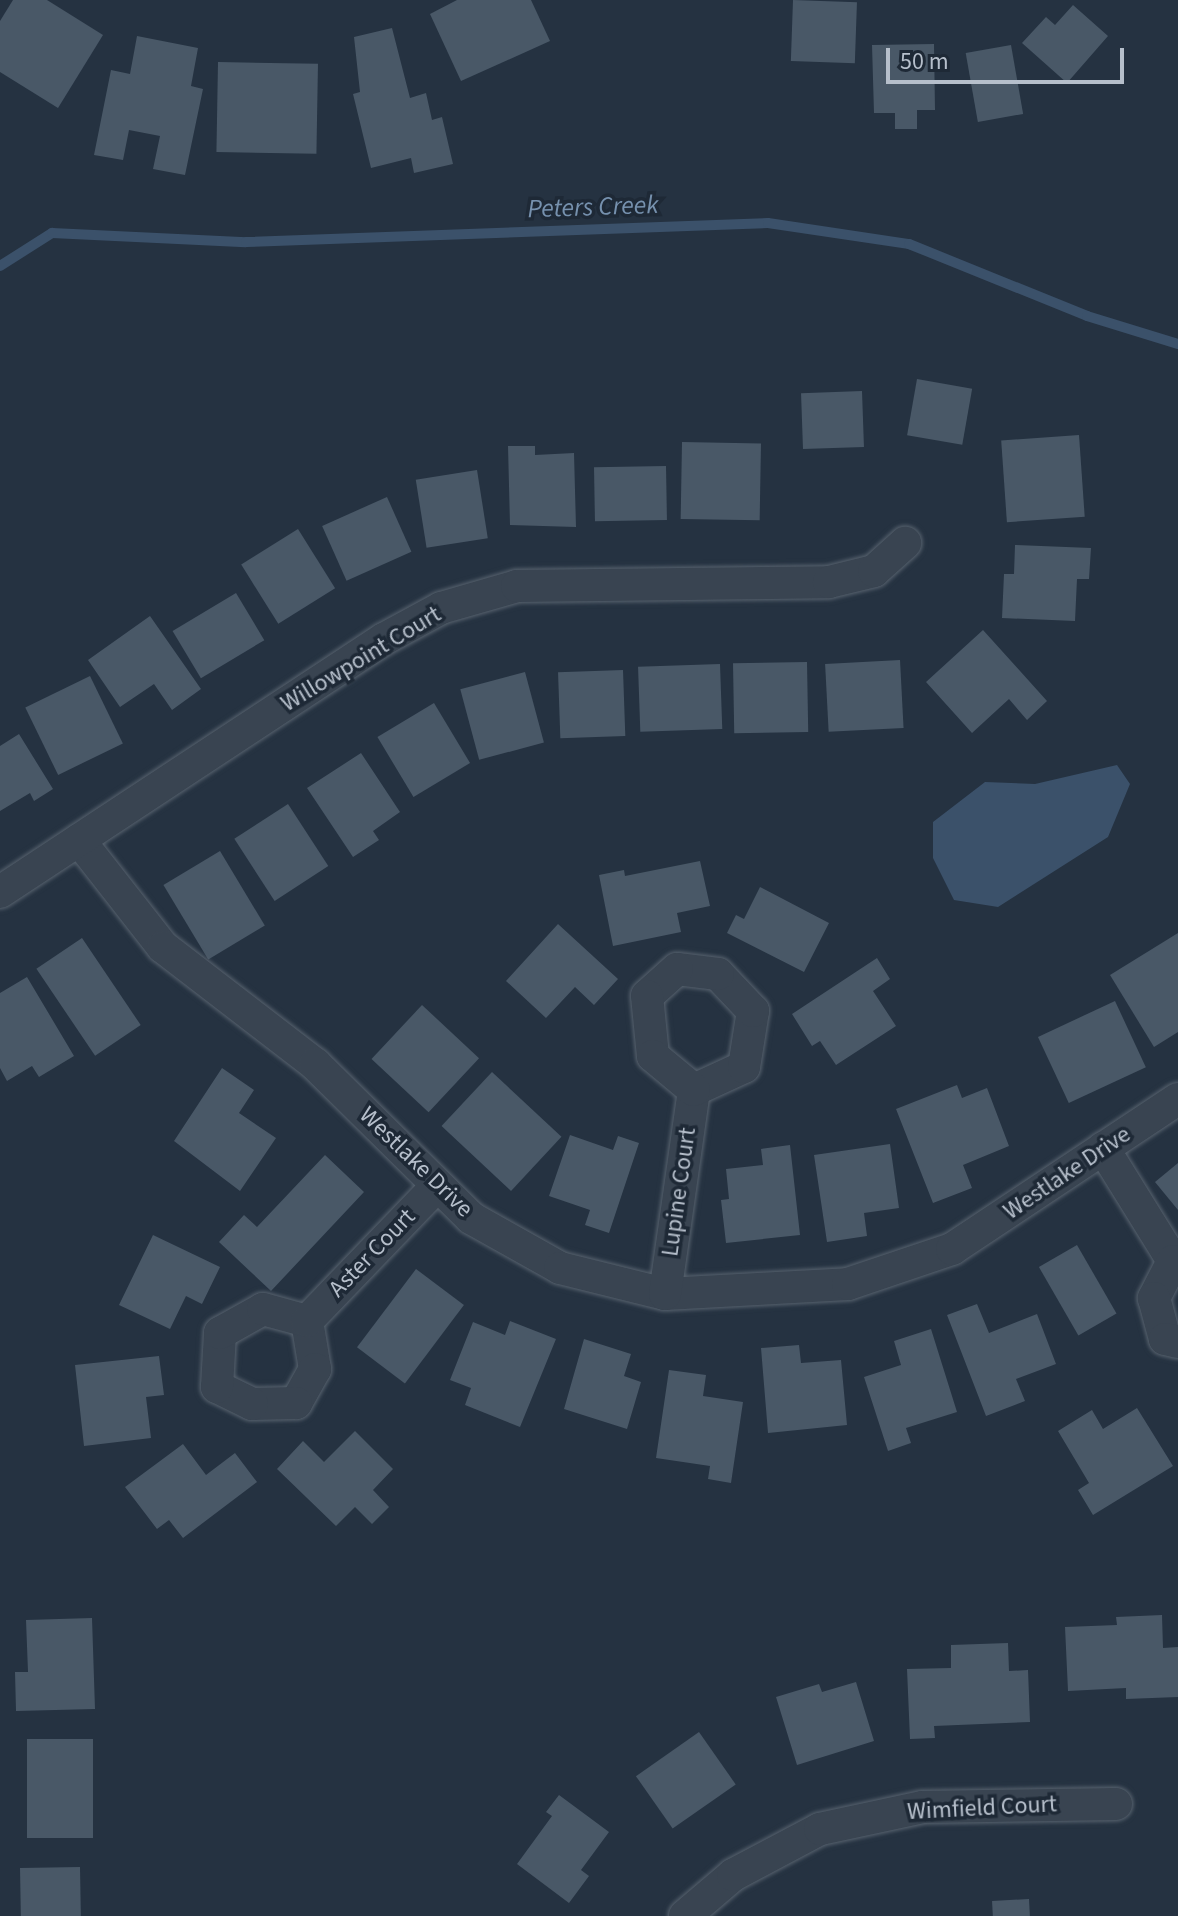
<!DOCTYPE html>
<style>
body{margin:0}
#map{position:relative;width:1178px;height:1916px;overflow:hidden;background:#253241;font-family:"Source Sans 3",sans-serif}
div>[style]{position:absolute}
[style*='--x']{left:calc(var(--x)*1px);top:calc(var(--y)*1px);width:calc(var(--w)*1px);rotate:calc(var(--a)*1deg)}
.water>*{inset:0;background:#3b516a}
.stream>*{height:10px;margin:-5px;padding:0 5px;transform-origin:5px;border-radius:5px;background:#3b516a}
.building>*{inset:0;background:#495867;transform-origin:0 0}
.roads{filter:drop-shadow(0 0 2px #57626e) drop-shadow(0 0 2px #57626e)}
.minor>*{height:32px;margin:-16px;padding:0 16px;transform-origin:16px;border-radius:16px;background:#394451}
span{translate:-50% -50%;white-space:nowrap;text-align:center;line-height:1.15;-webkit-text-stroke:7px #1e2936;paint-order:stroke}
.street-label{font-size:24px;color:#b6bfcb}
.water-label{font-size:26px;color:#7691ae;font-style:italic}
.scale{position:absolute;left:886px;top:48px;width:238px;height:36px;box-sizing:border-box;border:4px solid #b6bfcb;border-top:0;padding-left:10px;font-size:24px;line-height:28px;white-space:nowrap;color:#b6bfcb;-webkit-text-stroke:6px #1e2936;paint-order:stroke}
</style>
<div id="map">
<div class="water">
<div style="clip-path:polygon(1117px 765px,1130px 784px,1108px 837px,998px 907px,954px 900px,933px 858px,933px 822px,985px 782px,1035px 784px)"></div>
</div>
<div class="stream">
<div style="--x:0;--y:266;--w:62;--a:-32.4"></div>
<div style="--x:52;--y:233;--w:194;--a:2.7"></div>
<div style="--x:246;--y:242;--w:522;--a:-2.08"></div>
<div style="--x:768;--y:223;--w:143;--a:8.5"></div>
<div style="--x:909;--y:244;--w:192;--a:22"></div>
<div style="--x:1087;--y:316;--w:95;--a:17.1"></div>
</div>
<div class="building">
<div style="clip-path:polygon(13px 0,47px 0,103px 35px,58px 108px,0 72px,0 21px)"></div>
<div style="clip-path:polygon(457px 0,531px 0,550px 41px,461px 81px,430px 14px)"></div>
<div style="left:793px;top:0;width:64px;height:61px;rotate:2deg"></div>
<div style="clip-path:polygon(1073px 5px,1108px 36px,1067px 83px,1022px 43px,1046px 17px,1055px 25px)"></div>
<div style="clip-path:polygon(392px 28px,410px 98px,426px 93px,432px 120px,442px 117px,453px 164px,414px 173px,411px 158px,371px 168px,353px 94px,360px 92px,354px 37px)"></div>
<div style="clip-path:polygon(137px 36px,198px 48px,191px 86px,203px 89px,185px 175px,153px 169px,160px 136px,129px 130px,123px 160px,94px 155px,111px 70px,130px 74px)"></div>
<div style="clip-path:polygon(934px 44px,935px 110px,917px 110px,917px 129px,895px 129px,895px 113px,874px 113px,872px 45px)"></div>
<div style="left:1011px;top:45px;width:70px;height:46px;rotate:80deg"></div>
<div style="left:218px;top:62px;width:100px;height:90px;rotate:1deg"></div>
<div style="left:917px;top:379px;width:56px;height:57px;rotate:10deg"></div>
<div style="left:862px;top:391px;width:56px;height:61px;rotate:88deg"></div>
<div style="left:1079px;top:435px;width:82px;height:78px;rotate:86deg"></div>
<div style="left:682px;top:442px;width:79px;height:77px;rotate:1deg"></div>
<div style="clip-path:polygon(508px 446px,535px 446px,535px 455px,574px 453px,576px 527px,510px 525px)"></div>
<div style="left:666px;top:466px;width:54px;height:72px;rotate:89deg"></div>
<div style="left:477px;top:470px;width:69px;height:62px;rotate:81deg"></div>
<div style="left:387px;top:497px;width:60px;height:71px;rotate:66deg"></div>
<div style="left:298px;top:529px;width:70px;height:67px;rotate:58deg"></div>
<div style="clip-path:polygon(1015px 545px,1091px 548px,1089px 579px,1077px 579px,1075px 621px,1002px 618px,1004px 574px,1014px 574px)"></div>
<div style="left:236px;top:593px;width:55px;height:74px;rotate:59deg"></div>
<div style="clip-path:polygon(150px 616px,201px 689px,172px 710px,154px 684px,120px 707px,88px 660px)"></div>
<div style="clip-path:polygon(983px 630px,1047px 701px,1027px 720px,1009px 699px,972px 733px,926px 682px)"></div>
<div style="left:900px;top:660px;width:68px;height:75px;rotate:87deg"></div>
<div style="left:807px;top:662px;width:70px;height:74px;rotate:89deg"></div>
<div style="left:720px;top:664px;width:65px;height:82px;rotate:88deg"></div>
<div style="left:623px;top:670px;width:66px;height:65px;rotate:88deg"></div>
<div style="left:525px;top:672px;width:73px;height:67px;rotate:75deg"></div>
<div style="left:90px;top:676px;width:75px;height:72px;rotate:64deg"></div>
<div style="left:434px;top:703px;width:70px;height:66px;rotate:59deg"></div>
<div style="clip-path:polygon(19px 734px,53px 789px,34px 801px,30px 793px,0 811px,0 746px)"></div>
<div style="clip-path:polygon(361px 753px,400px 812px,373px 831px,379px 840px,353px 857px,307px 788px)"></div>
<div style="left:288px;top:804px;width:74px;height:64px;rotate:57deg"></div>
<div style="left:220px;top:851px;width:87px;height:66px;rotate:59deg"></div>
<div style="clip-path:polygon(700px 861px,710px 906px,677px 913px,681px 932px,613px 946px,599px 875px,624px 870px,625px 876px)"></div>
<div style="clip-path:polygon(760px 887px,829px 923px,804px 972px,727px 933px,736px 915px,744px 919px)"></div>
<div style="clip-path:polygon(558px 924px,618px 979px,594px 1005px,575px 987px,546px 1018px,506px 981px)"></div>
<div style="clip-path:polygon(1178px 933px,1178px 1032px,1154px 1047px,1110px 975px)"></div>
<div style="left:82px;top:938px;width:105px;height:55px;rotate:56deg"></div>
<div style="clip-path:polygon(877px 958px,890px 979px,873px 991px,896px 1026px,836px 1065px,820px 1041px,812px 1046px,792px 1014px)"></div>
<div style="clip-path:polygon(27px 977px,74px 1056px,39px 1077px,32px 1066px,7px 1081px,0 1068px,0 993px)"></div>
<div style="left:1115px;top:1001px;width:73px;height:85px;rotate:65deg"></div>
<div style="left:422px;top:1005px;width:78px;height:74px;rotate:43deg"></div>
<div style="clip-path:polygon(222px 1068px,254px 1090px,239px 1113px,276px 1138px,240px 1191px,174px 1141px)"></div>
<div style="left:492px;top:1072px;width:95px;height:74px;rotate:43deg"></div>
<div style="clip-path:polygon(957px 1085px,962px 1098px,987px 1088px,1009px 1146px,963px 1165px,972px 1188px,933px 1203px,896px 1109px)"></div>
<div style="clip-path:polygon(570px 1135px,613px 1150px,618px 1136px,639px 1143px,609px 1233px,585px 1225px,590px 1210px,549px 1196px)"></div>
<div style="clip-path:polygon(890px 1144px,899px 1208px,864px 1213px,867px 1236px,827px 1242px,814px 1155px)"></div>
<div style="clip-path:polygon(790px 1145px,800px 1235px,726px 1243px,721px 1200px,729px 1199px,726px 1169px,763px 1165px,761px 1149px)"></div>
<div style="clip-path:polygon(325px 1155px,364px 1192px,271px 1291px,219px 1242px,244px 1215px,257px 1227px)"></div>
<div style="clip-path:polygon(1178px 1163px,1178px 1210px,1155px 1182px)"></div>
<div style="clip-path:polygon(153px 1235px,220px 1267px,202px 1304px,186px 1296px,170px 1329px,119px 1305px)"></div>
<div style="left:1077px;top:1245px;width:79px;height:44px;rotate:60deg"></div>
<div style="left:416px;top:1269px;width:60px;height:98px;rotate:37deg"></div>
<div style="clip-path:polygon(977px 1304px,989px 1333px,1037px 1314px,1056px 1364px,1016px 1379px,1025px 1401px,986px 1416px,947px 1315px)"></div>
<div style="clip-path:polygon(510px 1321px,556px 1339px,520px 1427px,465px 1405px,471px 1388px,450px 1380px,473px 1322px,505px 1335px)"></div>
<div style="clip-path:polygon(931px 1329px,957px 1412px,906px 1428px,911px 1443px,888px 1451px,864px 1377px,901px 1365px,894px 1341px)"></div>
<div style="clip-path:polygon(584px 1339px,631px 1354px,624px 1376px,641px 1382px,627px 1429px,564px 1409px)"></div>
<div style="clip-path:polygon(799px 1345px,801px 1363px,841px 1360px,847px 1425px,768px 1433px,761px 1348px)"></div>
<div style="clip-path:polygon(159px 1356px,164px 1395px,146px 1397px,151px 1438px,84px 1446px,75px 1365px)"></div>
<div style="clip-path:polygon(669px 1370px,706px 1375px,703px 1396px,743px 1402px,731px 1483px,708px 1479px,710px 1466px,656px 1458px)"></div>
<div style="clip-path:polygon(1137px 1408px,1173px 1466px,1093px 1515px,1078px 1490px,1089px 1483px,1058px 1431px,1092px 1410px,1103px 1429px)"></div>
<div style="clip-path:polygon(355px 1431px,393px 1469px,373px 1490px,389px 1507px,372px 1524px,355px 1507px,336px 1526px,277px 1469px,303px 1441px,324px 1462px)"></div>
<div style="clip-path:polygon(183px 1444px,206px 1475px,235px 1453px,257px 1482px,183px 1538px,169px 1520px,157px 1529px,125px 1487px)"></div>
<div style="clip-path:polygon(1162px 1615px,1163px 1648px,1178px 1647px,1178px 1697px,1126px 1699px,1126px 1688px,1068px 1691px,1065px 1627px,1117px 1625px,1116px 1617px)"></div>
<div style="clip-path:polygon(92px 1618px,95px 1709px,16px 1711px,15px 1672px,28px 1672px,26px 1620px)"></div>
<div style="clip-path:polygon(1008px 1643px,1009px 1671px,1028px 1670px,1030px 1722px,934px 1726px,935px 1738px,910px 1739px,907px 1669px,951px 1668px,951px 1645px)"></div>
<div style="clip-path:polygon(856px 1682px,874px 1741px,797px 1765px,776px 1697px,819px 1684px,822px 1692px)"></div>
<div style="left:699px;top:1732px;width:64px;height:77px;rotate:55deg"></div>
<div style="left:27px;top:1739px;width:66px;height:99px"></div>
<div style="clip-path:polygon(559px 1795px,609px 1832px,581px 1870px,589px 1876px,569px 1903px,517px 1864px,552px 1816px,546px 1812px)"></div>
<div style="left:80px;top:1867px;width:49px;height:60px;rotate:89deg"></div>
<div style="left:1029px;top:1899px;width:17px;height:37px;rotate:87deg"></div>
</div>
<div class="roads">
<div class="minor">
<div style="--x:79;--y:840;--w:136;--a:51.9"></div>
<div style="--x:163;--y:947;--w:192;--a:37.6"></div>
<div style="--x:315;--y:1064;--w:219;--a:44.6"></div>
<div style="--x:471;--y:1218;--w:102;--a:29.3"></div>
<div style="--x:560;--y:1268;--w:108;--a:13.9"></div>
<div style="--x:665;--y:1294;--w:183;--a:-3.1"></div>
<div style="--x:848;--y:1284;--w:110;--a:-18.6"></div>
<div style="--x:952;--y:1249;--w:271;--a:-33.6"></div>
<div style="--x:0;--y:892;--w:460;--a:-33.4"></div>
<div style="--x:384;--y:639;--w:65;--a:-28.5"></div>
<div style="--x:441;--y:608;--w:79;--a:-16.1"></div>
<div style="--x:517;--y:586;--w:312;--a:-0.7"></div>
<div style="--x:829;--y:582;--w:46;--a:-13.7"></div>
<div style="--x:874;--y:571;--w:42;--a:-42.1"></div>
<div style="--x:1103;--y:1148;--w:133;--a:58.2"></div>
<div style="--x:1173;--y:1261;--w:42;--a:117.2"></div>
<div style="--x:1154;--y:1298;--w:42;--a:75"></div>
<div style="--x:1165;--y:1339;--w:13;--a:13"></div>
<div style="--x:665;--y:1294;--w:206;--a:-81.9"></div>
<div style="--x:694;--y:1090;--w:55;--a:-24.7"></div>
<div style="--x:744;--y:1067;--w:57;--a:-80.9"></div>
<div style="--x:753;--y:1011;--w:51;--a:-133.4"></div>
<div style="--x:718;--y:974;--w:41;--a:-173"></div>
<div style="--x:677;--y:969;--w:40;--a:138"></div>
<div style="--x:647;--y:996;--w:60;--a:84.3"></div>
<div style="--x:653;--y:1056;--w:53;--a:39.7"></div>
<div style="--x:307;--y:1321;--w:49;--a:80.5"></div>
<div style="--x:315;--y:1369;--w:39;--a:119"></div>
<div style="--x:296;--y:1403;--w:44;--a:178.7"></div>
<div style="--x:252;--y:1404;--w:39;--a:-154"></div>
<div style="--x:217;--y:1387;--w:54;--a:-86.8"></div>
<div style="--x:220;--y:1333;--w:49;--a:-29.2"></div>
<div style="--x:263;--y:1309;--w:46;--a:15.3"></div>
<div style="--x:307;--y:1321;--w:187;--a:-46.1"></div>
<div style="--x:685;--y:1916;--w:63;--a:-40.5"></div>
<div style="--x:733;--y:1875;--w:98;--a:-27.9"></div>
<div style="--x:820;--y:1829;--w:105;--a:-12.1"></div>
<div style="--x:923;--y:1807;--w:193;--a:-0.9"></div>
</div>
</div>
<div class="street-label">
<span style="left:361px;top:659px;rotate:-31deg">Willowpoint Court</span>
<span style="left:416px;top:1162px;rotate:44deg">Westlake Drive</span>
<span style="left:1067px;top:1173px;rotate:-34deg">Westlake Drive</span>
<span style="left:679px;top:1192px;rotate:-82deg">Lupine Court</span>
<span style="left:372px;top:1253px;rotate:-46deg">Aster Court</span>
<span style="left:982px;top:1808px;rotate:-3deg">Wimfield Court</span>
</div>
<div class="water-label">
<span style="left:593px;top:207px;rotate:-2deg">Peters Creek</span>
</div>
<div class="scale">50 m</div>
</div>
